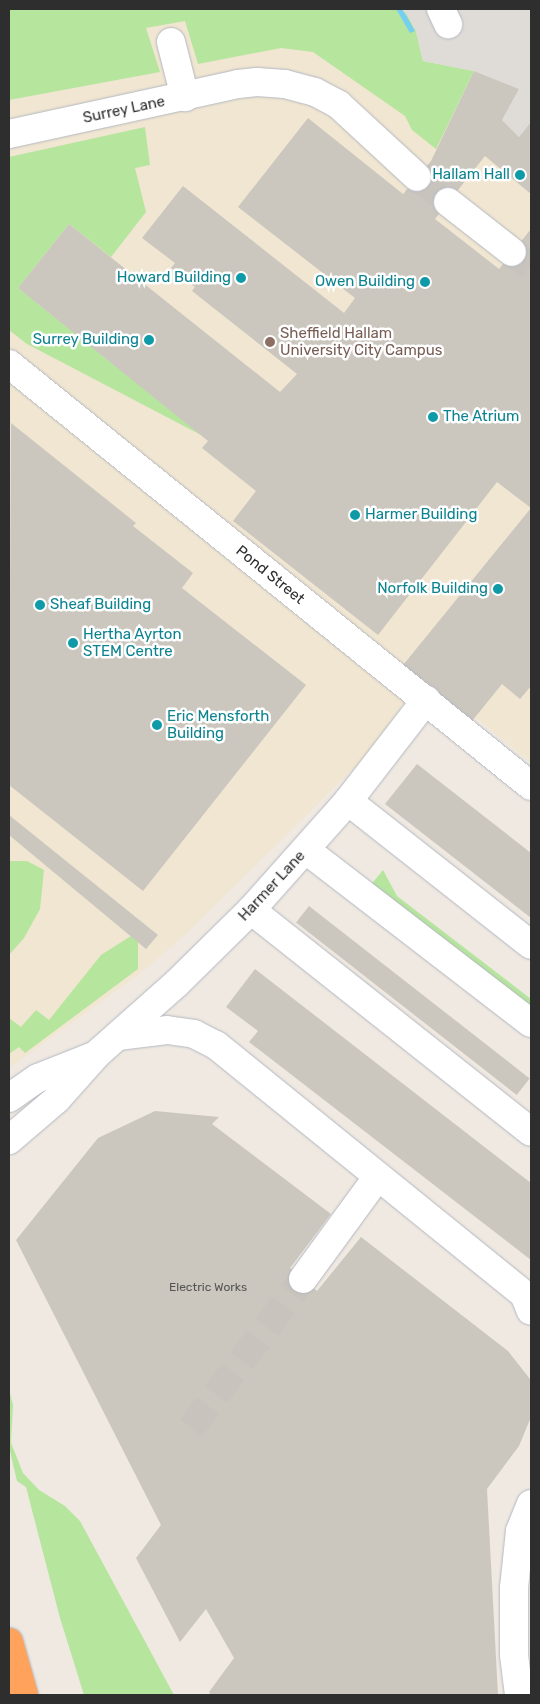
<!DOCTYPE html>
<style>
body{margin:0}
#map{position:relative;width:540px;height:1704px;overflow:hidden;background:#efe9e1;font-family:Rubik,sans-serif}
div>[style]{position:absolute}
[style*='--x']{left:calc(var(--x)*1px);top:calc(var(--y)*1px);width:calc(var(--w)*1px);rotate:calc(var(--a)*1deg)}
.education>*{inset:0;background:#f0e6d1}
.green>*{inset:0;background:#b6e59e}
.plaza>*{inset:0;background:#dfdcd8}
.water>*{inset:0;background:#75cff0}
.building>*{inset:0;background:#cbc7bf;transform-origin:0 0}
.minor-tunnel>*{height:28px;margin-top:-14px;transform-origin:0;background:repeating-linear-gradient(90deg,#c8c4bd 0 28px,transparent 0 42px)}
.roads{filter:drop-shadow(0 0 1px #b4b7c1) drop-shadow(0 0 1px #b4b7c1)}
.minor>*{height:28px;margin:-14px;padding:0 14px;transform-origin:14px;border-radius:14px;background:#fff}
.highway>*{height:28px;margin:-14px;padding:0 14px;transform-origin:14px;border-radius:14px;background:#ffa35c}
.dots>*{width:14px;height:14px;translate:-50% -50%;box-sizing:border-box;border:2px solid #fff;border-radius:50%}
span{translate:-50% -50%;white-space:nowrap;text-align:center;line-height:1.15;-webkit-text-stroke:5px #fff;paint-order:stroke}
.number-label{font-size:12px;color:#555452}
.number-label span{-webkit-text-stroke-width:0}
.street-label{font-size:15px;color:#2e2e2e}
.culture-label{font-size:15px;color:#0d838f}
.right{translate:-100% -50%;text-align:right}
.left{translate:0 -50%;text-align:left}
.education-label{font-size:15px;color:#785e54}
.frame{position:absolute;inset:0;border:10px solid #2e2e2e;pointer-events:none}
</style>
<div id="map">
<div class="education">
<div style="clip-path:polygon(9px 9px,531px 9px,531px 763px,424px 675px,365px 757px,187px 933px,141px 973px,9px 1068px)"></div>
</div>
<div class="green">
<div style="clip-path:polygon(9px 9px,396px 9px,411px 33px,404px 9px,416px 31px,423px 61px,474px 71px,436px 149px,412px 130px,405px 116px,313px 52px,281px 48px,198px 64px,185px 21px,146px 28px,160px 72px,9px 100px)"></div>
<div style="clip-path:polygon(145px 127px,150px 165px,135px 168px,146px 212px,111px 257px,69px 224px,18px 288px,203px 436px,27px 344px,9px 330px,9px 157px)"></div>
<div style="clip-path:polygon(9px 861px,27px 861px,44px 870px,40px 909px,24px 938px,9px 955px)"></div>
<div style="clip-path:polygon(383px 870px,397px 896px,531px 999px,531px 1010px,370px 886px)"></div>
<div style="clip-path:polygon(131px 936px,138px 941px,138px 969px,25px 1053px,19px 1047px,9px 1054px,9px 1018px,21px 1027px,36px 1010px,49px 1020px,101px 955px)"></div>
<div style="clip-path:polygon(9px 1389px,13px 1405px,11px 1443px,23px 1473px,39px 1490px,65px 1506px,80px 1521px,174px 1695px,84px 1695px,60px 1618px,26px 1487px,17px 1481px,9px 1447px)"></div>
</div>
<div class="plaza">
<div style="clip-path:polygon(404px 9px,531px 9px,531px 122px,519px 137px,502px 120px,519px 89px,474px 71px,423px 61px,416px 31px)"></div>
</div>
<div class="water">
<div style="clip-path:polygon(396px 9px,403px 10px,415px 31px,410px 33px)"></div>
</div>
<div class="building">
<div style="clip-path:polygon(474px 71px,519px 89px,502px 120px,519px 137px,531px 122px,531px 194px,485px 156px,435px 219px,499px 269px,531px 229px,531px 686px,520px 699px,502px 684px,468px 726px,399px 670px,531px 508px,497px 482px,378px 635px,233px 521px,256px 491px,202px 448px,208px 441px,18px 288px,69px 224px,280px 392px,297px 374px,192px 291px,195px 287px,171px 268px,175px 263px,142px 238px,183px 186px,344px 313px,355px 298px,238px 207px,308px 118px,403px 194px,431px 161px)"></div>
<div style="clip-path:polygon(11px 423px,136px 523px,133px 526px,193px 573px,182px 588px,306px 685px,143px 891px,9px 785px)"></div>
<div style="clip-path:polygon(417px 764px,531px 853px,531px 918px,385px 804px)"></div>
<div style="clip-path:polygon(9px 815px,158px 935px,146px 949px,9px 835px)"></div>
<div style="left:309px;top:906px;width:280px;height:21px;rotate:38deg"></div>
<div style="clip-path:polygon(255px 969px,531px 1183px,531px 1260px,249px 1042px,258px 1031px,226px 1007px)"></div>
<div style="clip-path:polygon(155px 1111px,219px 1117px,212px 1124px,331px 1214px,290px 1268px,317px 1291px,361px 1237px,508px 1351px,530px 1379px,531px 1417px,519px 1446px,487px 1489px,498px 1695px,211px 1695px,209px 1692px,234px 1658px,206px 1609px,180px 1642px,136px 1558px,161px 1525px,16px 1240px,98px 1138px)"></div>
</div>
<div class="minor-tunnel">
<div style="--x:417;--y:177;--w:40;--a:39"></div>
<div style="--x:512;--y:252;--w:24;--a:38"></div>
<div style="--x:191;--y:1428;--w:186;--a:-53.1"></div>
</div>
<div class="roads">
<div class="minor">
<div style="--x:441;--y:9;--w:17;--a:65"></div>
<div style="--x:171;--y:42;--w:57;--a:75.7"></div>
<div style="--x:9;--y:134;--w:234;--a:-12.3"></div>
<div style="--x:238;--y:84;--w:19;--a:-6"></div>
<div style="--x:257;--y:82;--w:28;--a:4"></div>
<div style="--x:285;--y:84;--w:31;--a:15"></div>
<div style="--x:315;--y:92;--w:27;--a:28"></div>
<div style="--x:339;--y:105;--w:106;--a:42.7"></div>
<div style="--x:448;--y:202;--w:81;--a:38"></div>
<div style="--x:9;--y:364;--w:671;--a:38.95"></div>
<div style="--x:348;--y:801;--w:233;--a:38.2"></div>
<div style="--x:306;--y:850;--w:284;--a:37.6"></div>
<div style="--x:251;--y:910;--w:357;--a:38.4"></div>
<div style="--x:118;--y:1036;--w:49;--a:-7"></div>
<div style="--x:167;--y:1030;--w:27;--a:8"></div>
<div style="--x:194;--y:1034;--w:25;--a:27"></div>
<div style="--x:216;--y:1045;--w:396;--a:39"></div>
<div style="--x:524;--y:1294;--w:18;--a:68"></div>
<div style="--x:9;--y:1098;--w:35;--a:-35"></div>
<div style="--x:38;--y:1078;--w:57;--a:-21.6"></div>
<div style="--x:9;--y:1140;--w:63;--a:-40.5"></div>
<div style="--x:57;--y:1099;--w:60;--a:-48.4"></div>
<div style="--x:97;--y:1054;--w:107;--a:-41.6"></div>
<div style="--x:177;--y:983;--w:104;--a:-44.6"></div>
<div style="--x:251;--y:910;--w:146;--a:-48.3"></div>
<div style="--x:348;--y:801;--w:128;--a:-52.3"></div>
<div style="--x:303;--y:1279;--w:127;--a:-53.9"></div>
<div style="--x:519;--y:1695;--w:40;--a:-97.1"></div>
<div style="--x:514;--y:1655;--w:67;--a:-90"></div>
<div style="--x:514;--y:1588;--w:57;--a:-84"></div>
<div style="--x:520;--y:1531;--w:29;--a:-68"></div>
</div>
<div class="highway">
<div style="--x:9;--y:1642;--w:55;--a:74.2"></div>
</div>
</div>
<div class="dots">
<div style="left:520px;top:175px;background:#0f9aa8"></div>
<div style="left:241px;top:278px;background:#0f9aa8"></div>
<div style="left:425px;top:282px;background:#0f9aa8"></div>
<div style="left:149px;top:340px;background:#0f9aa8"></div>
<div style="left:270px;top:342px;background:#8d6e63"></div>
<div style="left:433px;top:417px;background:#0f9aa8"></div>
<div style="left:355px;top:515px;background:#0f9aa8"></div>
<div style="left:498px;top:589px;background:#0f9aa8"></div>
<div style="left:40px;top:605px;background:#0f9aa8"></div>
<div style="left:73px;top:643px;background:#0f9aa8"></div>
<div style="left:157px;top:725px;background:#0f9aa8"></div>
</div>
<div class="number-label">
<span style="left:208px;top:1288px">Electric Works</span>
</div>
<div class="street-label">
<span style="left:124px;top:110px;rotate:-12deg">Surrey Lane</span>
<span style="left:270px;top:575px;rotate:39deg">Pond Street</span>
<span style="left:272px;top:886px;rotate:-47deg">Harmer Lane</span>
</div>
<div class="culture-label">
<span class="right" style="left:510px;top:175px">Hallam Hall</span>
<span class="right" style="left:231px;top:278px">Howard Building</span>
<span class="right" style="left:415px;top:282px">Owen Building</span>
<span class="right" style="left:139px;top:340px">Surrey Building</span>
<span class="left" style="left:443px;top:417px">The Atrium</span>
<span class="left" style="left:365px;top:515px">Harmer Building</span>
<span class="right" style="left:488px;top:589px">Norfolk Building</span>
<span class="left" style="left:50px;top:605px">Sheaf Building</span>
<span class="left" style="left:83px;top:643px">Hertha Ayrton<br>STEM Centre</span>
<span class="left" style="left:167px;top:725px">Eric Mensforth<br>Building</span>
</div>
<div class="education-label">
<span class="left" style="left:280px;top:342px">Sheffield Hallam<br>University City Campus</span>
</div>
<div class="frame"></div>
</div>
